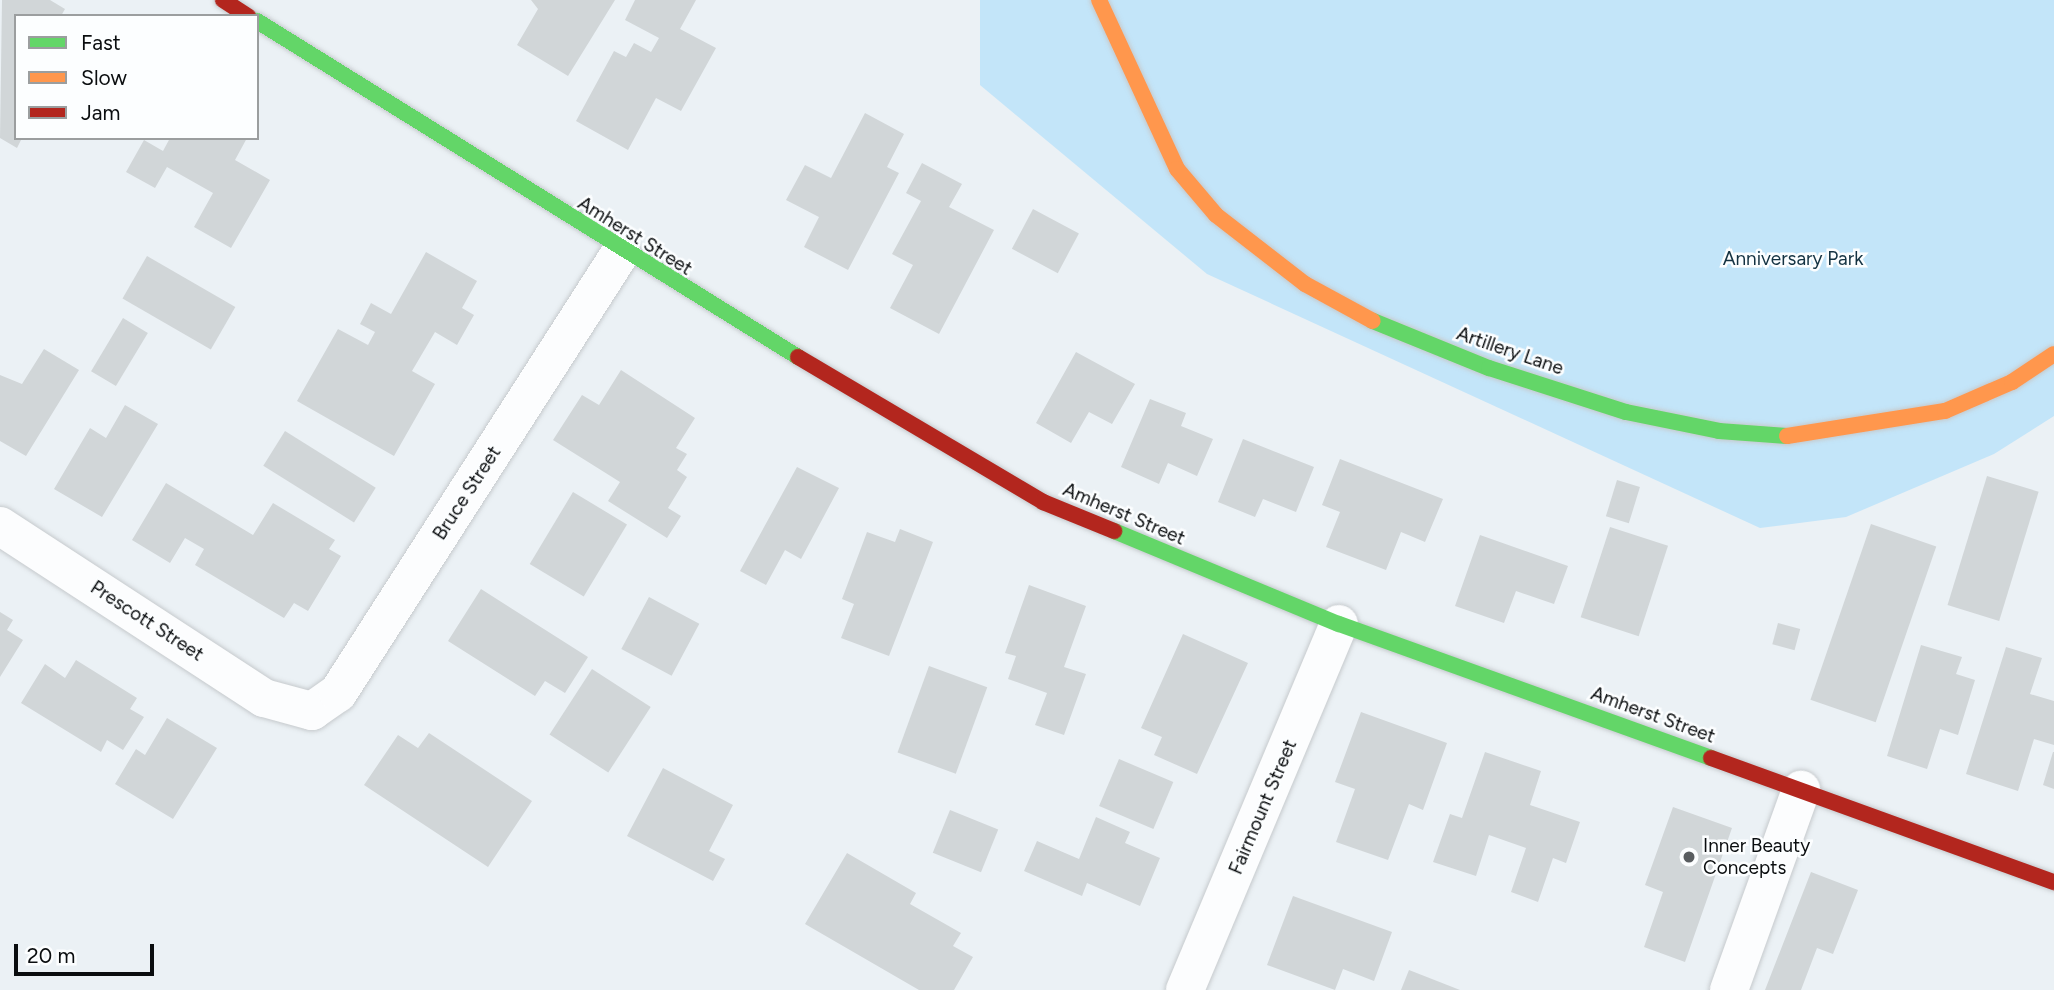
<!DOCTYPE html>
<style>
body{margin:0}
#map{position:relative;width:2054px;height:990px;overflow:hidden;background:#ebf1f5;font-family:Figtree,sans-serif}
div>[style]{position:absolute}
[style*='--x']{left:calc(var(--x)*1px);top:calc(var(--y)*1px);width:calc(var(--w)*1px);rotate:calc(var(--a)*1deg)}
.green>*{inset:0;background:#c3e5f9}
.building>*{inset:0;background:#d1d6d8;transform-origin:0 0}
.roads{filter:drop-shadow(0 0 2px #c6cacd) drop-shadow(0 0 2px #c6cacd)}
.street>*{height:38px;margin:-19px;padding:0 19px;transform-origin:19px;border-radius:19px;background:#fcfdfe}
.fast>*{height:16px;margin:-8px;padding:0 8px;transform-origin:8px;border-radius:8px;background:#63d668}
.slow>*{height:16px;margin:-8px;padding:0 8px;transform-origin:8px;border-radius:8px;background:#ff974d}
.jam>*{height:16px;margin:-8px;padding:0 8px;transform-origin:8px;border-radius:8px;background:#b3261e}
.dots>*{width:19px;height:19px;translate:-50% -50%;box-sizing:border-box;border:4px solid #fcfeff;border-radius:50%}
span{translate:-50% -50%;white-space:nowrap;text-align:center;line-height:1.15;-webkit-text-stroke:5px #fcfeff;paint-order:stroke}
.street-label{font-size:19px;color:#0a0d0f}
.park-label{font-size:19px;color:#133242}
.poi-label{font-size:19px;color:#0a0d0f}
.left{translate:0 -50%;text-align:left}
.legend{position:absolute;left:14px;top:14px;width:245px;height:126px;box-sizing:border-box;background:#fcfeff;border:2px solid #9b9e9f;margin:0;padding:9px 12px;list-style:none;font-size:21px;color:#0a0d0f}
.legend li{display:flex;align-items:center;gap:14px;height:35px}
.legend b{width:35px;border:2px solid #9b9e9f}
.scale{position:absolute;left:14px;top:944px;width:140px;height:32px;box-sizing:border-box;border:4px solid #0a0d0f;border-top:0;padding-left:9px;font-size:21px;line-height:24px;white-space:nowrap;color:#0a0d0f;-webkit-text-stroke:5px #fcfeff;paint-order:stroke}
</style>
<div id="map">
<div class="green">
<div style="clip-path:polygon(980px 0,2054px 0,2054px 416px,1994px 454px,1846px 517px,1760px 528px,1207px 274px,980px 85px)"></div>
</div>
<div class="building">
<div style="clip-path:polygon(2px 0,50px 0,65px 9px,61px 16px,16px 16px,16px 138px,22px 138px,17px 148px,0 138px)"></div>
<div style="clip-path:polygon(531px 0,615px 0,568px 76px,517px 45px,538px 9px)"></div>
<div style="clip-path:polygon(635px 0,696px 0,680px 29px,716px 48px,681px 111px,656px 98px,628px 150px,576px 121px,614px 51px,626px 57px,634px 43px,651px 52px,659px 38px,625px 20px)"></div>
<div style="clip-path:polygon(865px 113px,904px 134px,887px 167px,899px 173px,848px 270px,804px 247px,819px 217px,786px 200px,805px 165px,831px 178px)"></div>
<div style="clip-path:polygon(170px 138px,247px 138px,235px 160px,270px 180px,231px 248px,194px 227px,213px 193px,167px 167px,155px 188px,126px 172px,144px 140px,163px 151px)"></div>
<div style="clip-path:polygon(922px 163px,962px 184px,949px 207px,994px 230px,939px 334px,890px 308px,913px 265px,892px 254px,921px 201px,906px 193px)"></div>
<div style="left:1033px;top:209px;width:52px;height:45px;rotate:28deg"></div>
<div style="clip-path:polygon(426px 252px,477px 281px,462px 308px,474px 315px,457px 345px,435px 332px,412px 371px,435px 384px,394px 456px,297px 401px,338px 329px,368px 345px,375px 332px,360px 324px,371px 303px,391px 314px)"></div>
<div style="left:147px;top:256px;width:102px;height:49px;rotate:30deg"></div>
<div style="left:123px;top:318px;width:29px;height:62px;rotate:31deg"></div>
<div style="clip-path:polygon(44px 349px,79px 370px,26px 456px,0 441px,0 375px,22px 384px)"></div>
<div style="clip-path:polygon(1076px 352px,1135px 384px,1112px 424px,1089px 412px,1071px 443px,1036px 423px)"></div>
<div style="clip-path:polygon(621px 370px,695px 418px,676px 448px,687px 454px,677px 470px,687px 477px,668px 508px,681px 516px,667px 538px,608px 501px,620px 482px,553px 440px,582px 395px,599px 405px)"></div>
<div style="clip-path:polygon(1150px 399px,1186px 413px,1181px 426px,1213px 439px,1197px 476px,1168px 463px,1159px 484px,1121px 467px)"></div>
<div style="clip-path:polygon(125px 405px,158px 424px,102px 517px,54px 489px,90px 428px,106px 438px)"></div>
<div style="left:285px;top:431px;width:107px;height:41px;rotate:32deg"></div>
<div style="clip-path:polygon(1243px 439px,1314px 467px,1296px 512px,1263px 499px,1255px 517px,1218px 502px)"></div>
<div style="clip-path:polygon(1340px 459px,1443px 499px,1425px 542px,1401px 532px,1386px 570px,1326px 547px,1340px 512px,1322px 505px)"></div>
<div style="clip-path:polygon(797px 467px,839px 488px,801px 559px,785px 550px,766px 585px,740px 571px)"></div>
<div style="left:1987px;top:476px;width:54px;height:135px;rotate:17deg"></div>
<div style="left:1617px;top:480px;width:24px;height:38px;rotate:17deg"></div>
<div style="clip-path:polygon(166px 483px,253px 535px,273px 503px,335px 540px,329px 549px,341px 556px,308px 611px,294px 603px,284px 618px,195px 565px,204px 549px,185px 538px,170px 563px,132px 540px)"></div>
<div style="left:573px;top:492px;width:63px;height:84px;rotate:31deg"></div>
<div style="left:1871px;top:524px;width:69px;height:186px;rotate:19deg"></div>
<div style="left:1610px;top:527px;width:61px;height:95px;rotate:18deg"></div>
<div style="clip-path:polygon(900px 529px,933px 542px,889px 656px,841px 638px,854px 604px,842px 599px,867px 532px,895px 542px)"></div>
<div style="clip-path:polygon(1480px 535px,1568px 566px,1554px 604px,1516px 591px,1504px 623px,1455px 606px)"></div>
<div style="clip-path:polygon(1029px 585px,1086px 606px,1064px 667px,1086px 674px,1064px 735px,1035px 725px,1047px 693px,1008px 679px,1016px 656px,1005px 653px)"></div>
<div style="clip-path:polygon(481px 589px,588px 657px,565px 693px,545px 681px,535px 696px,448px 641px)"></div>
<div style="left:649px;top:597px;width:57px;height:59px;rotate:28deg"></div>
<div style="clip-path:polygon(0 612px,13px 620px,7px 630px,23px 640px,0 677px)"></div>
<div style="left:1778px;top:623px;width:23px;height:22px;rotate:15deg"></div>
<div style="clip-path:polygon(1183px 634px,1248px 663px,1197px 774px,1154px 755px,1162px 737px,1141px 728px)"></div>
<div style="clip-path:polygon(1921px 645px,1962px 657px,1956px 674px,1975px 680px,1958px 735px,1940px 729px,1927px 769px,1887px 756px)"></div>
<div style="clip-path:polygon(2006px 647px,2042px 658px,2030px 694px,2054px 701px,2054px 745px,2034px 739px,2018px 791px,1966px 774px)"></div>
<div style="clip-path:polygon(76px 660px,137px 698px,130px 709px,144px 717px,123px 750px,107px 740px,101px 752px,21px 703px,45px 664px,65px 678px)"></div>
<div style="left:929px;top:666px;width:62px;height:92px;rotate:20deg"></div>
<div style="left:592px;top:669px;width:70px;height:78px;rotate:33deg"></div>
<div style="clip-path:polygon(1361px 712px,1447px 743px,1423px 810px,1409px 804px,1388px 860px,1336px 842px,1355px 789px,1335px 782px)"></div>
<div style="clip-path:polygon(167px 718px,217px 748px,173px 819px,115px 784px,136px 749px,145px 755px)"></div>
<div style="clip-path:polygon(429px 733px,532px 801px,488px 867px,364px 785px,398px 735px,418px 748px)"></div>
<div style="clip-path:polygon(1485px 752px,1541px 771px,1530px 805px,1580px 822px,1566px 863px,1553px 858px,1538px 902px,1511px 892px,1526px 848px,1489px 835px,1476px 876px,1433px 862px,1450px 814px,1462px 818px)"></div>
<div style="clip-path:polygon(2053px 752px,2054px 752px,2054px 789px,2043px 785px)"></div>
<div style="left:1119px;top:759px;width:59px;height:51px;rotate:23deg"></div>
<div style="clip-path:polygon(663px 768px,733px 805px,709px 851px,725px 859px,713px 881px,627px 836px)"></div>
<div style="clip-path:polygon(1673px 807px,1732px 828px,1685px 962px,1644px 947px,1663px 892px,1645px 885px)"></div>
<div style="left:950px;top:810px;width:52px;height:46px;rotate:22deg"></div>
<div style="clip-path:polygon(1096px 817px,1130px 832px,1125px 843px,1160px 858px,1140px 906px,1087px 883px,1082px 896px,1024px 871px,1037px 841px,1079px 859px)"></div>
<div style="clip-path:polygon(847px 853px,916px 893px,910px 904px,961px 933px,953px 946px,973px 957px,954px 990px,919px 990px,805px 924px)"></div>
<div style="clip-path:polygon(1811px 872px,1858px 890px,1833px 954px,1817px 948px,1801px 990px,1765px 990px)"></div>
<div style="clip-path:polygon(1293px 896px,1392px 932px,1374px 981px,1343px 969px,1335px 990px,1267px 965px)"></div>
<div style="clip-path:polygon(1409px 970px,1460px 990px,1401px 990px)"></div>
</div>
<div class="roads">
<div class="street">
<div style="--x:0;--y:526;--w:315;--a:33.1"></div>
<div style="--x:264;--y:698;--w:50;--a:15.2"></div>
<div style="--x:312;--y:711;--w:32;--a:-35"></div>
<div style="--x:338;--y:693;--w:524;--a:-57.31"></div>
<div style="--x:1185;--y:990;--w:397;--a:-67.2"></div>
<div style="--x:1729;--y:990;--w:213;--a:-70.2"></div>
</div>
<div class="fast">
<div style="--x:257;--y:21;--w:637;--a:31.84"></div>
<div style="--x:1373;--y:321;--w:125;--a:22.1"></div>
<div style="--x:1489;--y:368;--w:144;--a:17.8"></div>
<div style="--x:1626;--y:412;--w:95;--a:11.5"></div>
<div style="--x:1719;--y:431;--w:68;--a:4.2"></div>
<div style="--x:1114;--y:531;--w:243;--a:22.5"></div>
<div style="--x:1339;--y:624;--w:395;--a:19.8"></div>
</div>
<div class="slow">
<div style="--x:1099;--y:0;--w:186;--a:65.2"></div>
<div style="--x:1177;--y:169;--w:60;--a:49.7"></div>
<div style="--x:1216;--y:215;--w:113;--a:37.8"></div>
<div style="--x:1305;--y:284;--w:77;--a:28.6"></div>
<div style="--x:1787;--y:436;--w:160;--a:-9"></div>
<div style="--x:1945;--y:411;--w:73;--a:-23.4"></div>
<div style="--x:2012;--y:382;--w:50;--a:-33.7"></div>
</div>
<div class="jam">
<div style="--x:223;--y:0;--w:30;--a:33"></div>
<div style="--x:798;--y:357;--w:285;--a:30.6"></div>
<div style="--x:1043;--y:502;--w:77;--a:22.2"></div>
<div style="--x:1711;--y:758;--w:365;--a:19.9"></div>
</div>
</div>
<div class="dots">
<div style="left:1689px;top:857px;background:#595d60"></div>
</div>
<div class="street-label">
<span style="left:635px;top:236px;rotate:32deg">Amherst Street</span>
<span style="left:1510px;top:351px;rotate:19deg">Artillery Lane</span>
<span style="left:467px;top:493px;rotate:-57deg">Bruce Street</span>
<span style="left:1124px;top:514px;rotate:23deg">Amherst Street</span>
<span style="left:147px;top:621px;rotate:33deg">Prescott Street</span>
<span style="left:1653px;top:715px;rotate:20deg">Amherst Street</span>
<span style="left:1263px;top:807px;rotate:-67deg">Fairmount Street</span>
</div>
<div class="park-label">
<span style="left:1793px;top:259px">Anniversary Park</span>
</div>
<div class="poi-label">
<span class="left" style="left:1703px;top:857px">Inner Beauty<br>Concepts</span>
</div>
<ul class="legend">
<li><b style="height:9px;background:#63d668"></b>Fast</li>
<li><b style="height:9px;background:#ff974d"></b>Slow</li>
<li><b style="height:9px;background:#b3261e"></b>Jam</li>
</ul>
<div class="scale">20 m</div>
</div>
